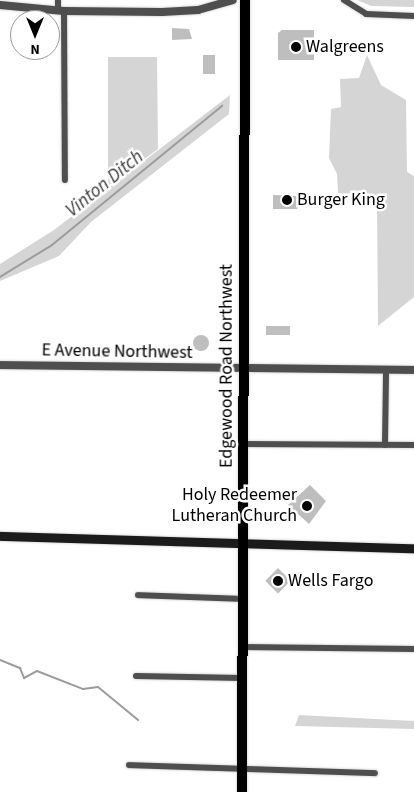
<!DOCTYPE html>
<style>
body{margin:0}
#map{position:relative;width:414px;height:792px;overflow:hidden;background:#fff;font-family:"Source Sans 3",sans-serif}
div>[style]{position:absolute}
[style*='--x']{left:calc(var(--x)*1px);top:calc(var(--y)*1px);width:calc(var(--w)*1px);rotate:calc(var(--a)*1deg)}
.green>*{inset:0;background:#d5d5d5}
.stream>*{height:2px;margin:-1px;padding:0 1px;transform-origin:1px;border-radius:1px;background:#9c9c9c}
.building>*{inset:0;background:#bebebe;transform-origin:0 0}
.round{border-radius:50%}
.roads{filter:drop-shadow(0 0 1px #dbdbdb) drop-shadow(0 0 1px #dbdbdb)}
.minor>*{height:6px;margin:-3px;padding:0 3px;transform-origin:3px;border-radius:3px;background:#4e4e4e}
.tertiary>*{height:8px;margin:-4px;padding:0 4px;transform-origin:4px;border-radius:4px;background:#4e4e4e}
.secondary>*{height:9px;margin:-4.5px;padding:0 4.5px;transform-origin:4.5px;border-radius:4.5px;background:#1b1b1b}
.primary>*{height:10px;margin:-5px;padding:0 5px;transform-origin:5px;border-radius:5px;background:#000}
.dots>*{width:14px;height:14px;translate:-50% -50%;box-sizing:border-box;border:2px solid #fff;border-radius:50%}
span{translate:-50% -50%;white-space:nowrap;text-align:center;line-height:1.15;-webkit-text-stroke:5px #fff;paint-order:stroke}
.poi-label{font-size:18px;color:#000}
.left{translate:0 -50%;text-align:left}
.right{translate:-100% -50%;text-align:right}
.street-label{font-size:18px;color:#000}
.water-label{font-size:19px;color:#3d3d3d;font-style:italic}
.north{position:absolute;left:10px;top:10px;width:50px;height:50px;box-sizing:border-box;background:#fff;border:1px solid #999;border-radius:50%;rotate:180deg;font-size:14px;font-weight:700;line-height:20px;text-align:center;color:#000}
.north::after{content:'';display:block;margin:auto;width:18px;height:22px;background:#000;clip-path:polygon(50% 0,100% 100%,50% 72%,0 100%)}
</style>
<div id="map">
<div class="green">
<div style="clip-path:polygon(357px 0,414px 0,414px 7px,371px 6px)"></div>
<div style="clip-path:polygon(367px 55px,381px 85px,406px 100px,407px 172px,414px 176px,414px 297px,378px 326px,377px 199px,338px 193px,337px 174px,329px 158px,331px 109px,341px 107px,340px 79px,359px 78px)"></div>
<div style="clip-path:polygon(108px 57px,157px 57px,158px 149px,108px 186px)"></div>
<div style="clip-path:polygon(230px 95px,229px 114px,91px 222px,59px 256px,0 281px,0 264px,54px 230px)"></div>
<div style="clip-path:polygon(299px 715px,414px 721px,414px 729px,295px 726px)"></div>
</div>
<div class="stream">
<div style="--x:0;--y:277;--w:61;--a:-31.6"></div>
<div style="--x:52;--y:245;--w:220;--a:-39.3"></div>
<div style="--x:0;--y:660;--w:22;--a:22"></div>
<div style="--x:20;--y:668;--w:11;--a:68"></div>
<div style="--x:24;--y:678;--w:15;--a:-28"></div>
<div style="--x:37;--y:671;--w:49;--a:21.4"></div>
<div style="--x:83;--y:689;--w:15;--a:-8"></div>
<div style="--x:98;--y:687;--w:52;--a:39.5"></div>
</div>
<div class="building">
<div style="clip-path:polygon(172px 28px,189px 29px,192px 39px,172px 40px)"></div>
<div style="clip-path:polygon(282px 30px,314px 30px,314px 60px,278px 60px,278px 33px)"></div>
<div style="left:203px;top:55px;width:12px;height:19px"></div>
<div style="clip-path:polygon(273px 195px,300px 196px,300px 204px,297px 209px,273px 209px)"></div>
<div style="left:266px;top:326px;width:24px;height:9px"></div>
<div class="round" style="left:193px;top:335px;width:16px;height:16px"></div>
<div style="clip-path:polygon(310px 485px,326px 501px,309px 524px,288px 505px)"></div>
<div style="left:278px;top:568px;width:18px;height:18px;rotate:45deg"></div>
</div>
<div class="roads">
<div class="minor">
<div style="--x:344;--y:0;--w:26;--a:32"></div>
<div style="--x:366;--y:14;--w:48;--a:2.4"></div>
<div style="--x:58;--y:11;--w:11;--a:-90"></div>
<div style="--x:64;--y:11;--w:169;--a:89.7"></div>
<div style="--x:243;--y:444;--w:171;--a:0.3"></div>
<div style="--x:385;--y:445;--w:75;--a:-89.2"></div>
<div style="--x:138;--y:595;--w:103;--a:2.2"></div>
<div style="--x:242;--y:647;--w:172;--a:0.7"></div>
<div style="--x:136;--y:676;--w:106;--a:1.1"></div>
<div style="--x:129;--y:765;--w:246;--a:1.9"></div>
</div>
<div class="tertiary">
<div style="--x:0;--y:5;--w:64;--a:5.4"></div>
<div style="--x:64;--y:11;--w:98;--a:0.6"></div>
<div style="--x:162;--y:12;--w:36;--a:-3"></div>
<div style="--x:198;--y:10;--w:36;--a:-16"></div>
<div style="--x:0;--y:365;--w:414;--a:0.7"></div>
</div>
<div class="secondary">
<div style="--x:0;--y:536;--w:414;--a:1.7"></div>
</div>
<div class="primary">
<div style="--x:242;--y:792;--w:792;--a:-89.78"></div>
</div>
</div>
<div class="dots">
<div style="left:296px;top:47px;background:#000"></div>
<div style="left:287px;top:200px;background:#000"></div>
<div style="left:307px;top:506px;background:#000"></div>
<div style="left:278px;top:581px;background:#000"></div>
</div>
<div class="poi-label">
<span class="left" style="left:306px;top:47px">Walgreens</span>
<span class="left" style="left:297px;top:200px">Burger King</span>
<span class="right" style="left:297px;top:506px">Holy Redeemer<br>Lutheran Church</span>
<span class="left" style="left:288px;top:581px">Wells Fargo</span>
</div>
<div class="street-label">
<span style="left:117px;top:352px;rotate:1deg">E Avenue Northwest</span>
<span style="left:227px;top:366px;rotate:-90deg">Edgewood Road Northwest</span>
</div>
<div class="water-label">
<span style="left:105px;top:184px;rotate:-39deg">Vinton Ditch</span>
</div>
<div class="north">N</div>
</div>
